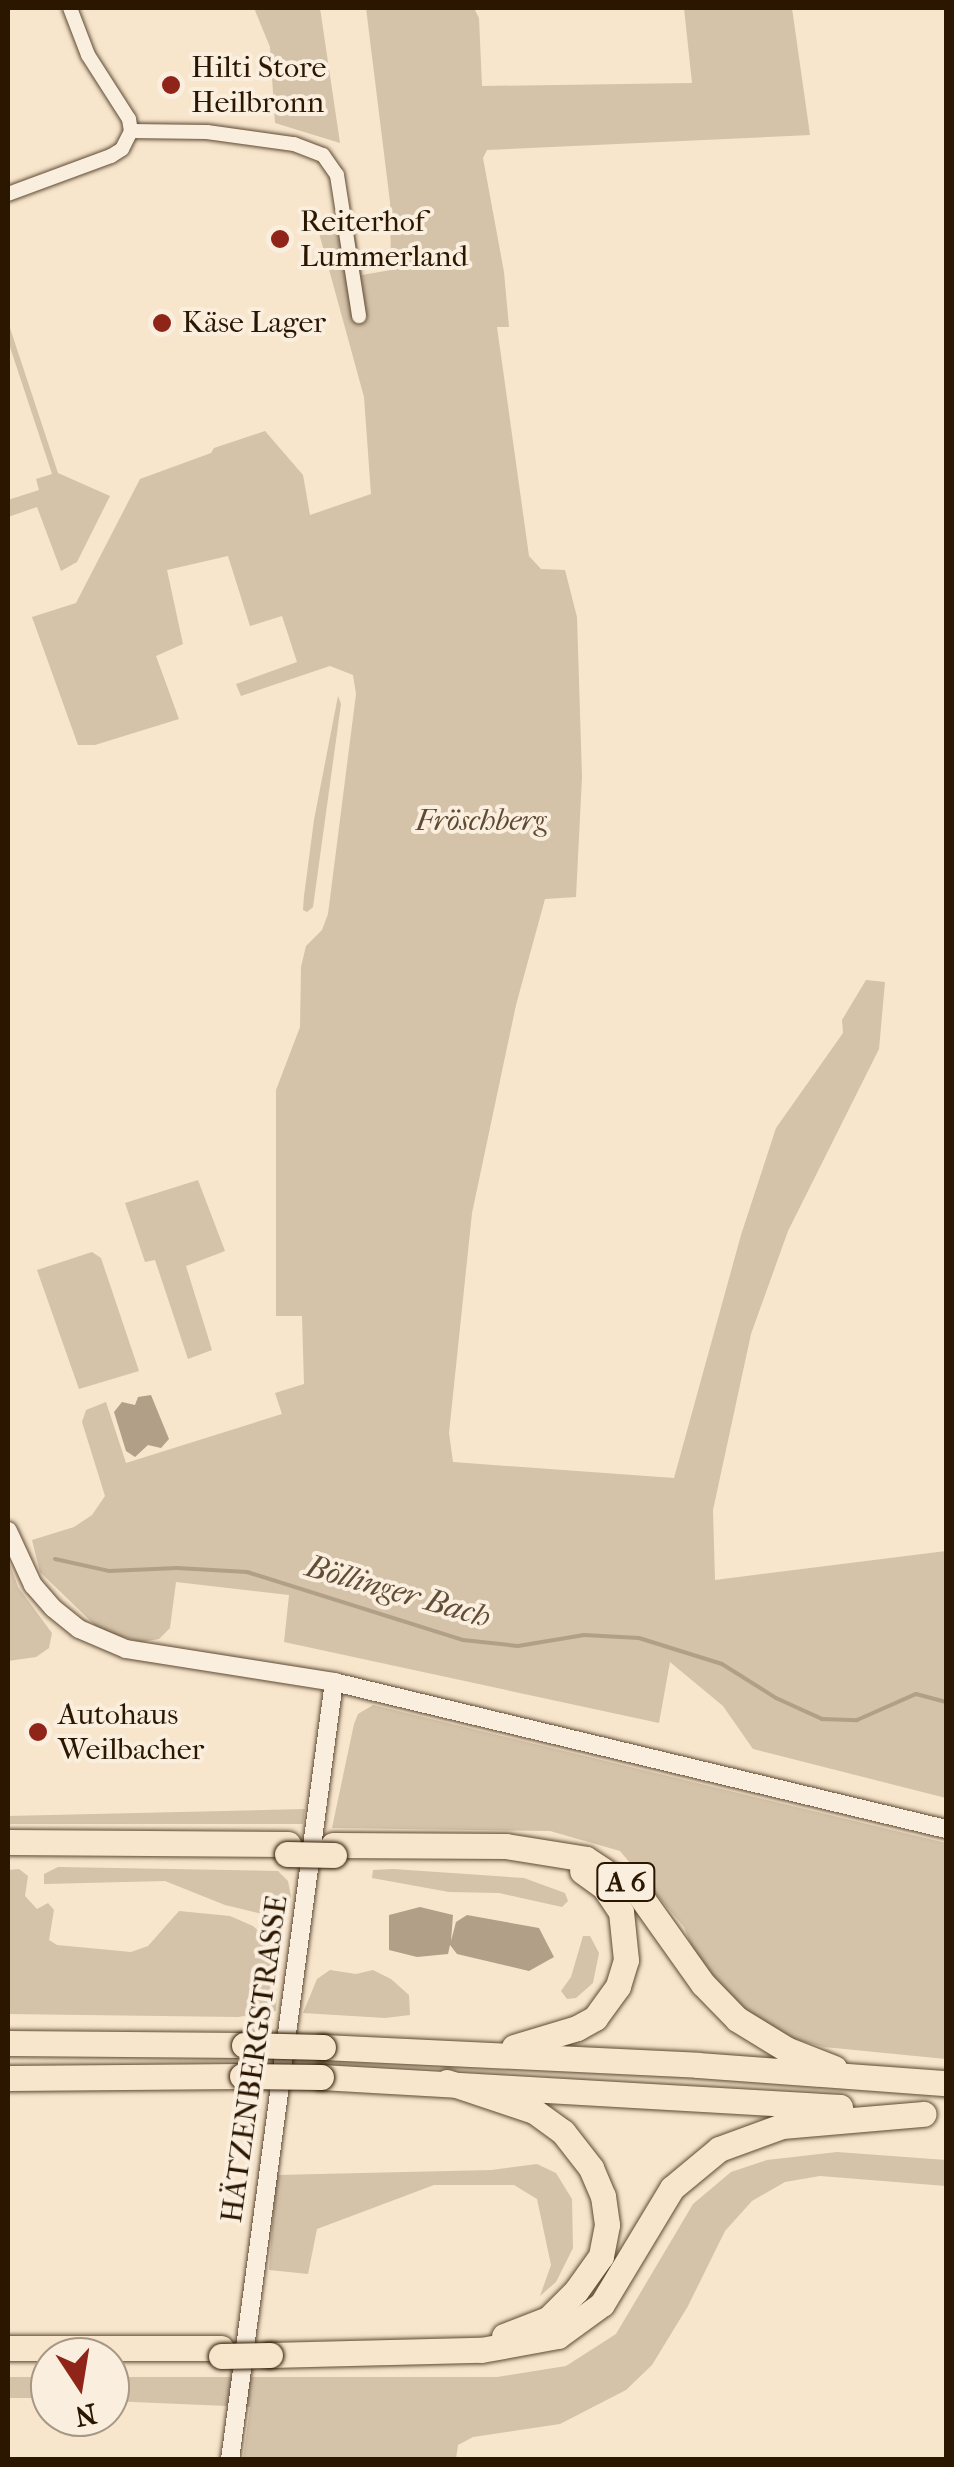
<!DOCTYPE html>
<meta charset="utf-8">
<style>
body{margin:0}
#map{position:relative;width:954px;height:2467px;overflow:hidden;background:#f7e5cc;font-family:"IM FELL French Canon",serif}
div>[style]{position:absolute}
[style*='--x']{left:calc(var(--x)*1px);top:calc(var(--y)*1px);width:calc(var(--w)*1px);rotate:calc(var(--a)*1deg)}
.green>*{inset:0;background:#d4c2a9;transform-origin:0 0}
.water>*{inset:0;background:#b29f87}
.stream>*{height:4px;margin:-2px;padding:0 2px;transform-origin:2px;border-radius:2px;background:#b29f87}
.roads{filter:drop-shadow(0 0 2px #5e4a33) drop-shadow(0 0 2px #5e4a33)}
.minor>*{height:14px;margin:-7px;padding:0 7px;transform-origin:7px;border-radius:7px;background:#faeede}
.tertiary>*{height:18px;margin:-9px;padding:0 9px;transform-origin:9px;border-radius:9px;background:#faeede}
.motorway>*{height:25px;margin:-12.5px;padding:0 12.5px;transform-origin:12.5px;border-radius:12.5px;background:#f7e5cc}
.bridges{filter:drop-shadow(0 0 2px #2b1700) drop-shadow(0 0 2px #2b1700)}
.motorway-bridge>*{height:25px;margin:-12.5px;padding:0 12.5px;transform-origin:12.5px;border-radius:12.5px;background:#f7e5cc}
.dots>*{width:28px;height:28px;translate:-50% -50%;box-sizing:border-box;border:5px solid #faeede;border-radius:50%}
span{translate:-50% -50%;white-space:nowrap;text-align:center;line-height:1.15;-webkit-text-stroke:8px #faeede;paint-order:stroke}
.shield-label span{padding:2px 8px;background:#faeede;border:2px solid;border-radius:8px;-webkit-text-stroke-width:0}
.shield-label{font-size:28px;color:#2b1700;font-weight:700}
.poi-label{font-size:30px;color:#2b1700}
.left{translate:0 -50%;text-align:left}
.park-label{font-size:30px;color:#5e4a33;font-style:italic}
.street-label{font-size:30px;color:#2b1700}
.water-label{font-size:32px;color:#614d36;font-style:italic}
.frame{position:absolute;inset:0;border:10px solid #2b1700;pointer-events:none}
.north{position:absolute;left:30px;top:2337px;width:100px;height:100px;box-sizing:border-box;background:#faeede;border:2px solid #a79885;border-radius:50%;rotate:168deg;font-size:28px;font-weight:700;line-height:40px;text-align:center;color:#2b1700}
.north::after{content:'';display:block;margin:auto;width:35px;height:45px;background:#8f2418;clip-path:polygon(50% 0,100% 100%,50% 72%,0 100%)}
</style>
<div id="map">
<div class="green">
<div style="clip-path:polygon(254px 8px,320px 8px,340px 143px,275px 123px,270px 47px)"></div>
<div style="clip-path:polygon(366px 8px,474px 8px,479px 18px,482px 86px,692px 83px,684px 8px,792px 8px,810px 135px,487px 150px,483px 158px,504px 272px,509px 327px,497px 327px,529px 556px,541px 569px,565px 570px,577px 617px,582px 777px,576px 897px,545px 899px,516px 1005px,472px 1213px,449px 1433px,453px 1462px,674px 1478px,741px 1235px,776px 1128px,843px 1033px,842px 1020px,866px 980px,885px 982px,879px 1049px,788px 1231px,751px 1334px,713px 1510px,715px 1580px,946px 1551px,946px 1798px,753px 1749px,723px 1706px,670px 1662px,659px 1723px,284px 1642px,289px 1595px,176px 1582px,170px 1628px,159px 1639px,141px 1642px,101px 1631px,40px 1572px,32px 1540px,74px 1527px,92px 1515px,105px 1496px,82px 1422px,86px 1410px,106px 1402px,126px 1463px,282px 1414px,275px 1393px,304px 1384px,302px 1316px,276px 1316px,276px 1090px,300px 1027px,301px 967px,306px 946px,322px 930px,328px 914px,356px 694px,353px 675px,330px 666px,241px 696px,236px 684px,297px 662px,282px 616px,250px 626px,228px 556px,167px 570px,183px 644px,156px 656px,179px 719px,95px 745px,78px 745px,32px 617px,76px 603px,140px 479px,211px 453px,214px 448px,265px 431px,303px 475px,310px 515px,371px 494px,364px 397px,319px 233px,353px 222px,362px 275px,391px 270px,390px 202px)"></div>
<div style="clip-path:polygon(8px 322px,58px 473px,110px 496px,77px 562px,61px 571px,37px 507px,8px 517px,8px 500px,39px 490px,36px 479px,52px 474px,8px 341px)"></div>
<div style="clip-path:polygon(338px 696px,341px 704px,313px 907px,307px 912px,303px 910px,304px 896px,314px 820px)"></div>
<div style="clip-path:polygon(198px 1180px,225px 1251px,186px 1266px,212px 1350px,188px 1359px,155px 1260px,145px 1262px,125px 1203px)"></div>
<div style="clip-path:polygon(92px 1252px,101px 1258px,139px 1371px,79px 1389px,37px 1270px)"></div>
<div style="clip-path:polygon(8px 1559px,18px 1587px,52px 1633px,49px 1648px,36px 1657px,8px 1661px)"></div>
<div style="clip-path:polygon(373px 1705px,946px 1843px,946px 2059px,824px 2047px,787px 2037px,723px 1996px,695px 1955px,684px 1927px,620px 1851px,550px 1831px,332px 1828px,354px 1724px,358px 1714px)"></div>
<div style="clip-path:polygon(305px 1809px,303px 1824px,8px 1824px,8px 1816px)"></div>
<div style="clip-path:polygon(58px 1867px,278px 1871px,288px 1881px,291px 1897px,279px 1918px,225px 1905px,165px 1881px,44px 1884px,44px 1874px)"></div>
<div style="clip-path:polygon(19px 1869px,28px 1876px,25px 1896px,37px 1909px,48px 1903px,54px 1910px,49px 1940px,57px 1945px,131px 1952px,148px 1946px,179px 1911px,230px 1916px,253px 1926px,269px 1940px,278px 1969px,276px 2011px,238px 2017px,8px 2014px,8px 1870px)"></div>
<div style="clip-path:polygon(393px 1869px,524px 1878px,565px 1893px,568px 1901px,562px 1907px,499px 1893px,449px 1892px,372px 1878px,373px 1870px)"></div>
<div style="clip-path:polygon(583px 1936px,590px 1936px,599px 1953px,593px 1983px,576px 1998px,567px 1999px,561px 1991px,571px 1977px)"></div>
<div style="clip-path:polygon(330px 1970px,356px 1974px,373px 1970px,391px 1979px,409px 1995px,410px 2015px,385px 2018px,303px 2013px,317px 1979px)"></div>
<div style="clip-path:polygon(837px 2152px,946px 2160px,946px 2186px,820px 2176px,785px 2182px,752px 2201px,725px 2231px,688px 2306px,652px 2365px,626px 2390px,560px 2424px,473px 2437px,458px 2445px,456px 2459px,243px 2459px,250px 2407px,110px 2401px,110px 2377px,497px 2377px,566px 2366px,616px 2334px,693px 2204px,731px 2172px,767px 2160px)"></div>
<div style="clip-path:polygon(537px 2164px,556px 2173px,572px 2199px,573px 2248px,556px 2282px,540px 2296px,551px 2265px,537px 2199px,514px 2185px,434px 2185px,317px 2229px,308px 2274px,269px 2270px,276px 2175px,492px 2170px)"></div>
<div style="left:50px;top:2377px;width:21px;height:42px;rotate:90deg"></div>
</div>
<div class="water">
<div style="clip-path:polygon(151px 1395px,169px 1439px,161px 1448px,148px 1445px,135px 1457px,126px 1451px,114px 1412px,122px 1402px,135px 1405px,138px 1397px)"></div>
<div style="clip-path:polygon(420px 1907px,453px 1915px,451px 1941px,456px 1922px,467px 1915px,539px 1928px,554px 1957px,529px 1971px,457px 1954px,450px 1945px,448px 1954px,417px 1957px,389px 1950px,389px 1915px)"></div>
</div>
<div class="stream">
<div style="--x:55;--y:1559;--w:55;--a:12.5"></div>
<div style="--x:109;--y:1571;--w:68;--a:-2.5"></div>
<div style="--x:177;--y:1568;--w:70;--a:3.3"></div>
<div style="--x:247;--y:1572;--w:226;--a:17.5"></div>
<div style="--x:463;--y:1640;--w:55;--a:6.2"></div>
<div style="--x:518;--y:1646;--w:67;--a:-9.5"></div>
<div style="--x:584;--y:1635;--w:55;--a:3.1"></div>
<div style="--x:639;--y:1638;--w:87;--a:17.4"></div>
<div style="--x:722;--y:1664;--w:64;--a:32.2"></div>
<div style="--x:776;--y:1698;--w:51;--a:24.5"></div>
<div style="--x:822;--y:1719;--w:35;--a:2"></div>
<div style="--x:857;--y:1720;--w:64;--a:-23.8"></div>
<div style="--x:916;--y:1694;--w:31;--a:15"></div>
</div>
<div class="roads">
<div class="minor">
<div style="--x:70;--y:8;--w:50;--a:69"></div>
<div style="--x:88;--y:55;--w:76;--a:57.4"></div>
<div style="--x:129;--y:119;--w:12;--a:81"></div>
<div style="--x:131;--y:131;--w:76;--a:0.8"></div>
<div style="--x:207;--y:132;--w:88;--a:7.9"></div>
<div style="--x:294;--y:144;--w:31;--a:21"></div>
<div style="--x:323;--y:155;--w:24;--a:55"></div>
<div style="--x:337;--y:175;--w:143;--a:81.1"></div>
<div style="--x:8;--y:194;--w:110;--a:-20.3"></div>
<div style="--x:111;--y:156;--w:13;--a:-32"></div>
<div style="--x:122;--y:149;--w:20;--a:-63"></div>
</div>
<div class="tertiary">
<div style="--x:8;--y:1531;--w:60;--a:65.2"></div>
<div style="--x:33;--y:1585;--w:30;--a:49"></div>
<div style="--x:53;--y:1608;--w:33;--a:39"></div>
<div style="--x:79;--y:1629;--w:51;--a:23.1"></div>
<div style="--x:126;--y:1649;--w:211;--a:9"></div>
<div style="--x:334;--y:1682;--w:629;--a:13.51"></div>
<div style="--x:230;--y:2460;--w:785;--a:-82.39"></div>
</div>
<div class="motorway">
<div style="--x:8;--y:1842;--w:280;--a:0.4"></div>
<div style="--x:333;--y:1845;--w:173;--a:0.3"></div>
<div style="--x:506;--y:1846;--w:81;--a:9.2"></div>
<div style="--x:586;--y:1859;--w:64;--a:33.4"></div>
<div style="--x:639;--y:1894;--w:110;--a:54.6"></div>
<div style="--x:703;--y:1984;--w:49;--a:45.8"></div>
<div style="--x:737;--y:2019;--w:57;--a:31.5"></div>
<div style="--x:786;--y:2049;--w:52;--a:21.6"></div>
<div style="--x:8;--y:2043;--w:236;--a:0.5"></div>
<div style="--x:323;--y:2047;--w:375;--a:2.7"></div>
<div style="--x:698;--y:2065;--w:249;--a:4.2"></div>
<div style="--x:514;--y:2047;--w:66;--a:-16.8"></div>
<div style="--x:577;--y:2028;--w:21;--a:-29"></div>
<div style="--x:595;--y:2018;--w:39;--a:-54"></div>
<div style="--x:618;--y:1986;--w:27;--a:-73"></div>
<div style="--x:626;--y:1960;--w:48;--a:-95.9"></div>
<div style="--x:621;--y:1912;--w:30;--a:-124"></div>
<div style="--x:604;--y:1887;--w:27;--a:-144"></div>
<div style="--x:321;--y:2077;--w:520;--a:3.31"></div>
<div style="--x:8;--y:2078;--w:234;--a:-0.5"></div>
<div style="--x:447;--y:2082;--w:92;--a:18.4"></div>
<div style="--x:534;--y:2111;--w:36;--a:36"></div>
<div style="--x:563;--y:2132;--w:46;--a:52.1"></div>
<div style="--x:591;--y:2168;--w:30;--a:67"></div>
<div style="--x:603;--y:2196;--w:29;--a:82"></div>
<div style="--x:607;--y:2225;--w:32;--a:101"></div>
<div style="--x:601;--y:2256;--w:43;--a:125.5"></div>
<div style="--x:576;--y:2291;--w:40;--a:135"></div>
<div style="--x:548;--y:2319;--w:47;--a:158.9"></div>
<div style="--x:8;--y:2348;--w:213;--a:0"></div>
<div style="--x:270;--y:2355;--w:211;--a:-1.4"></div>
<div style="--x:481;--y:2350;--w:78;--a:-10.3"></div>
<div style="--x:558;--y:2336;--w:54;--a:-36"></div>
<div style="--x:602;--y:2304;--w:135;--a:-58.9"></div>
<div style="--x:672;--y:2188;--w:61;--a:-39.7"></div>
<div style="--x:719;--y:2149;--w:67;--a:-20.1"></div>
<div style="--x:782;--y:2126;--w:142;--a:-4.9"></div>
</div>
</div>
<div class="bridges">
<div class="motorway-bridge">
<div style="--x:287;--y:1854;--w:47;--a:1.2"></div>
<div style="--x:244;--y:2045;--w:79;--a:1.5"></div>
<div style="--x:242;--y:2076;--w:79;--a:0.7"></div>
<div style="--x:221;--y:2356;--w:49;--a:-1.2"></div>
</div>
</div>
<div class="dots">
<div style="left:171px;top:85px;background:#8f2418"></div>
<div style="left:280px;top:239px;background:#8f2418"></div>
<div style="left:162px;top:323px;background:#8f2418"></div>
<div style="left:38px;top:1732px;background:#8f2418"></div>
</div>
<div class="shield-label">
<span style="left:626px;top:1882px">A 6</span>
</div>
<div class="poi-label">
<span class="left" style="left:191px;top:85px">Hilti Store<br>Heilbronn</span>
<span class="left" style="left:300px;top:239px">Reiterhof<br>Lummerland</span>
<span class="left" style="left:182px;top:323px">Käse Lager</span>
<span class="left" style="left:58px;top:1732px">Autohaus<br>Weilbacher</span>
</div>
<div class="park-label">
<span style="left:481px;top:821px">Fröschberg</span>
</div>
<div class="street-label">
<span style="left:255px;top:2059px;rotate:-82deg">HÄTZENBERGSTRASSE</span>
</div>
<div class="water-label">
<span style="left:398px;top:1592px;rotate:16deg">Böllinger Bach</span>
</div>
<div class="frame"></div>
<div class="north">N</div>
</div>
